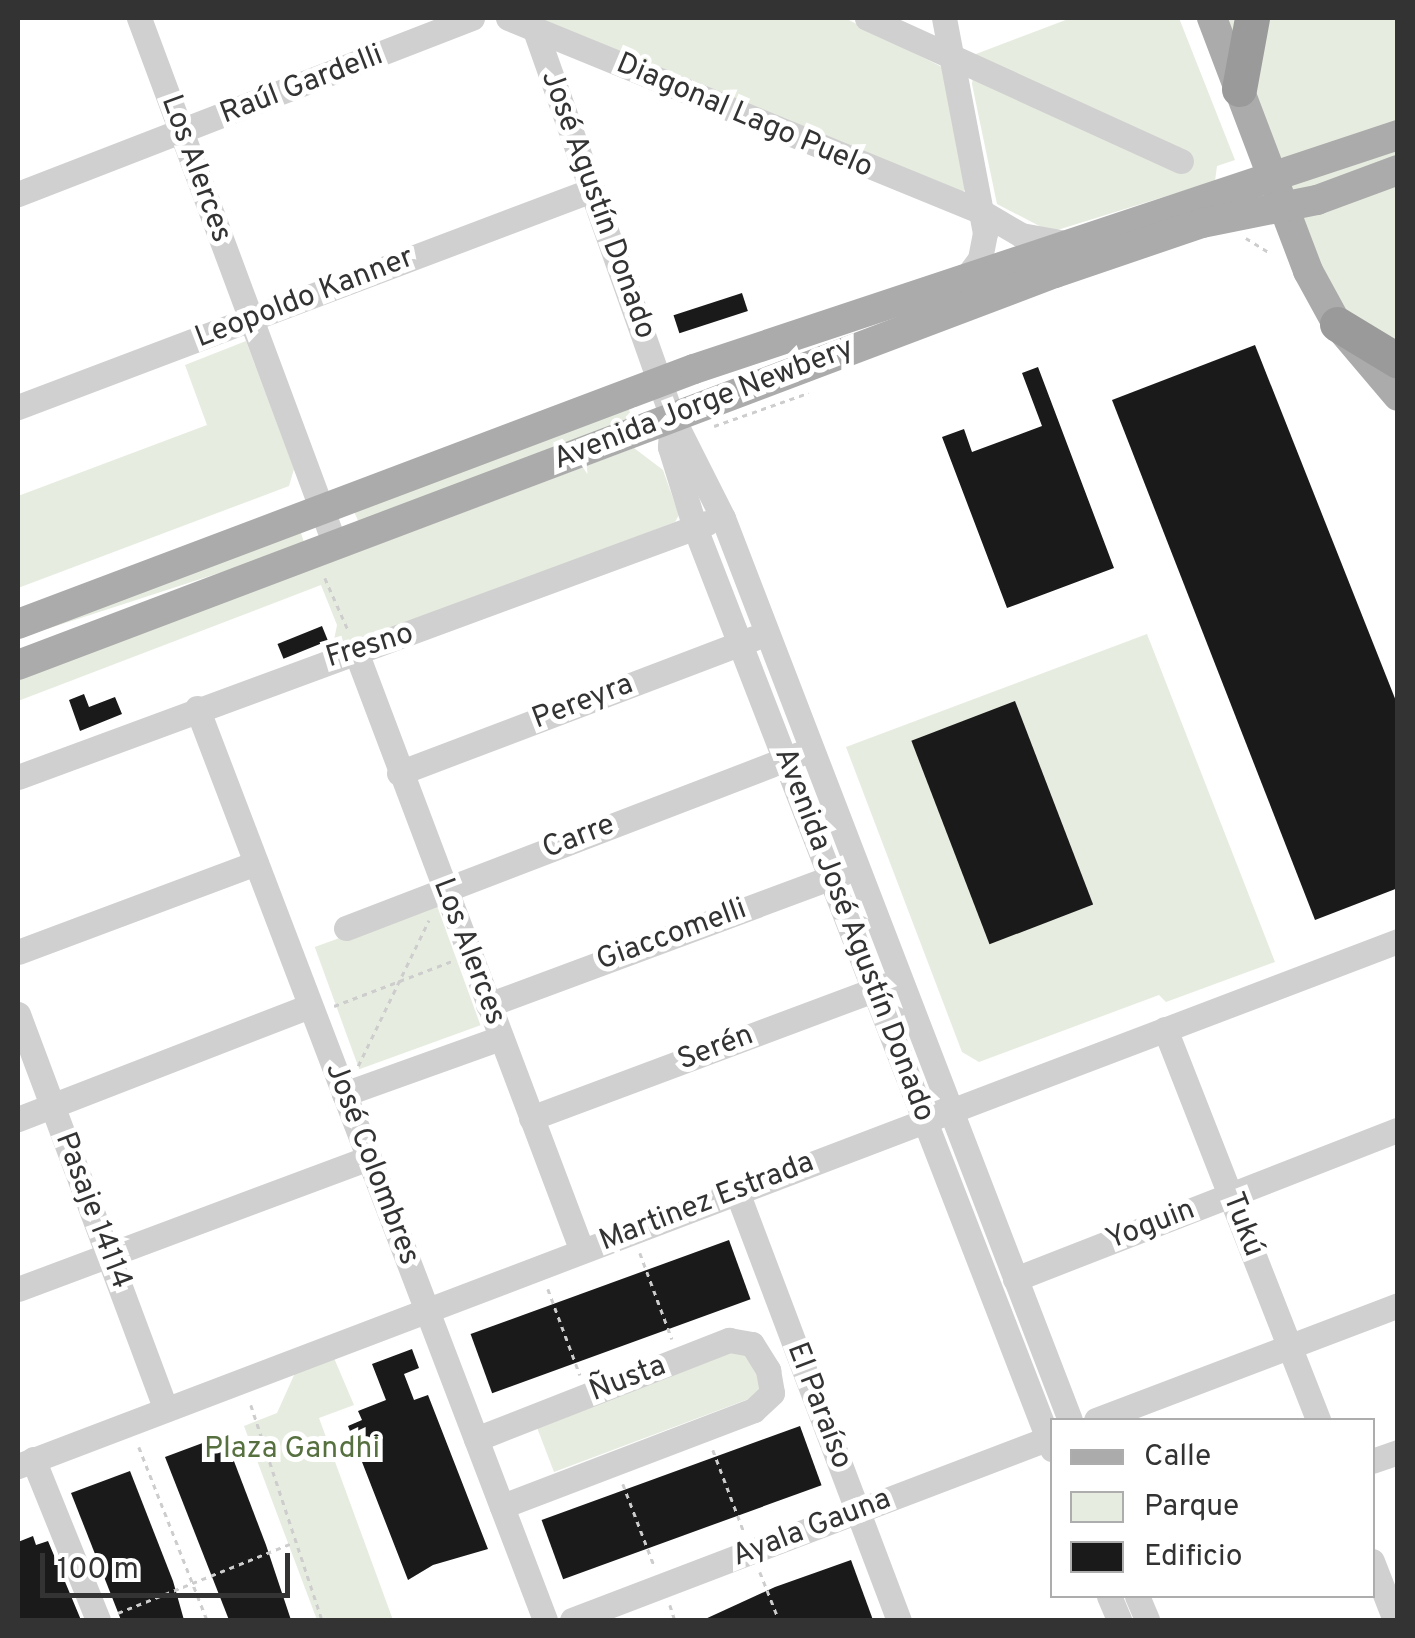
<!DOCTYPE html>
<meta charset="utf-8">
<style>
body{margin:0}
#map{position:relative;width:1415px;height:1638px;overflow:hidden;background:#fff;font-family:Overpass,sans-serif}
div>[style]{position:absolute}
[style*='--x']{left:calc(var(--x)*1px);top:calc(var(--y)*1px);width:calc(var(--w)*1px);rotate:calc(var(--a)*1deg)}
.green>*{inset:0;background:#e6ecdf;transform-origin:0 0}
.building>*{inset:0;background:#1a1a1a;transform-origin:0 0}
.path>*{height:2.5px;margin-top:-1.25px;transform-origin:0;background:repeating-linear-gradient(90deg,#cdcdcd 0 5px,transparent 0 10px)}
.minor>*{height:25px;margin:-12.5px;padding:0 12.5px;transform-origin:12.5px;border-radius:12.5px;background:#d0d0d0}
.major>*{height:30px;margin:-15px;padding:0 15px;transform-origin:15px;border-radius:15px;background:#ababab}
.highway>*{height:35px;margin:-17.5px;padding:0 17.5px;transform-origin:17.5px;border-radius:17.5px;background:#9a9a9a}
span{translate:-50% -50%;white-space:nowrap;text-align:center;line-height:1.15;-webkit-text-stroke:10px #fff;paint-order:stroke}
.street-label{font-size:30px;color:#333}
.park-label{font-size:30px;color:#56703f}
.frame{position:absolute;inset:0;border:20px solid #333;pointer-events:none}
.legend{position:absolute;left:1050px;top:1418px;width:325px;height:180px;box-sizing:border-box;background:#fff;border:2px solid #adadad;margin:0;padding:12px 18px;list-style:none;font-size:30px;color:#333}
.legend li{display:flex;align-items:center;gap:20px;height:50px}
.legend b{width:50px;border:2px solid #adadad}
.scale{position:absolute;left:40px;top:1553px;width:250px;height:45px;box-sizing:border-box;border:5px solid #333;border-top:0;padding-left:12px;font-size:30px;line-height:35px;white-space:nowrap;color:#333;-webkit-text-stroke:8px #fff;paint-order:stroke}
</style>
<div id="map">
<div class="green">
<div style="clip-path:polygon(529px 18px,845px 18px,946px 69px,969px 186px,958px 196px)"></div>
<div style="clip-path:polygon(1071px 18px,1179px 18px,1235px 160px,1217px 166px,1215px 181px,1051px 232px,997px 204px,972px 84px,976px 54px)"></div>
<div style="clip-path:polygon(1212px 18px,1397px 18px,1397px 396px,1337px 324px)"></div>
<div style="clip-path:polygon(246px 341px,294px 469px,289px 486px,18px 588px,18px 496px,207px 425px,185px 365px)"></div>
<div style="clip-path:polygon(627px 404px,633px 421px,359px 523px,353px 509px)"></div>
<div style="clip-path:polygon(634px 448px,663px 470px,679px 515px,675px 522px,367px 640px,333px 645px,337px 625px,321px 585px,18px 701px,18px 680px)"></div>
<div style="left:300px;top:530px;width:16px;height:302px;rotate:72deg"></div>
<div style="clip-path:polygon(1147px 634px,1275px 962px,1166px 1002px,1159px 995px,979px 1062px,962px 1052px,846px 747px)"></div>
<div style="left:436px;top:903px;width:130px;height:129px;rotate:70deg"></div>
<div style="clip-path:polygon(733px 1350px,753px 1355px,761px 1390px,754px 1397px,554px 1472px,536px 1425px)"></div>
<div style="clip-path:polygon(334px 1358px,354px 1405px,319px 1418px,393px 1620px,317px 1620px,244px 1426px,277px 1413px,295px 1373px)"></div>
</div>
<div class="building">
<div style="left:742px;top:293px;width:19px;height:72px;rotate:72deg"></div>
<div style="clip-path:polygon(1255px 345px,1398px 706px,1398px 888px,1315px 920px,1112px 400px)"></div>
<div style="clip-path:polygon(1038px 367px,1114px 568px,1007px 608px,942px 437px,964px 429px,972px 452px,1042px 426px,1022px 373px)"></div>
<div style="left:322px;top:626px;width:16px;height:48px;rotate:68deg"></div>
<div style="clip-path:polygon(84px 694px,89px 707px,115px 697px,122px 714px,80px 731px,69px 700px)"></div>
<div style="left:1015px;top:701px;width:218px;height:111px;rotate:69deg"></div>
<div style="left:729px;top:1240px;width:63px;height:275px;rotate:70deg"></div>
<div style="clip-path:polygon(412px 1349px,419px 1368px,404px 1374px,414px 1400px,428px 1395px,488px 1549px,433px 1565px,408px 1580px,348px 1426px,362px 1420px,358px 1411px,386px 1400px,372px 1364px)"></div>
<div style="left:800px;top:1426px;width:63px;height:275px;rotate:70deg"></div>
<div style="clip-path:polygon(224px 1435px,266px 1545px,291px 1620px,229px 1620px,165px 1457px)"></div>
<div style="clip-path:polygon(130px 1471px,173px 1581px,184px 1620px,121px 1620px,71px 1493px)"></div>
<div style="clip-path:polygon(33px 1536px,36px 1545px,48px 1541px,81px 1620px,18px 1620px,18px 1542px)"></div>
<div style="clip-path:polygon(851px 1560px,873px 1620px,703px 1620px,775px 1587px)"></div>
</div>
<div class="path">
<div style="--x:1246;--y:238;--w:28;--a:32"></div>
<div style="--x:714;--y:426;--w:100;--a:-19.3"></div>
<div style="--x:325;--y:578;--w:59;--a:66"></div>
<div style="--x:334;--y:1006;--w:126;--a:-20.9"></div>
<div style="--x:358;--y:1066;--w:162;--a:-64.1"></div>
<div style="--x:640;--y:1253;--w:92;--a:69.6"></div>
<div style="--x:548;--y:1289;--w:92;--a:69.6"></div>
<div style="--x:251;--y:1405;--w:226;--a:71.7"></div>
<div style="--x:139;--y:1447;--w:186;--a:68.5"></div>
<div style="--x:713;--y:1450;--w:88;--a:69.3"></div>
<div style="--x:623;--y:1484;--w:87;--a:69.1"></div>
<div style="--x:760;--y:1572;--w:52;--a:68.4"></div>
<div style="--x:670;--y:1605;--w:16;--a:72"></div>
<div style="--x:118;--y:1613;--w:188;--a:-21.9"></div>
</div>
<div class="minor">
<div style="--x:139;--y:18;--w:562;--a:69.6"></div>
<div style="--x:508;--y:18;--w:512;--a:22.26"></div>
<div style="--x:982;--y:212;--w:45;--a:30.5"></div>
<div style="--x:1021;--y:235;--w:51;--a:10.2"></div>
<div style="--x:867;--y:18;--w:345;--a:24.5"></div>
<div style="--x:944;--y:18;--w:219;--a:79.2"></div>
<div style="--x:985;--y:233;--w:26;--a:101"></div>
<div style="--x:980;--y:259;--w:25;--a:127"></div>
<div style="--x:535;--y:30;--w:411;--a:70.5"></div>
<div style="--x:672;--y:417;--w:113;--a:63.2"></div>
<div style="--x:723;--y:518;--w:966;--a:68.96"></div>
<div style="--x:18;--y:194;--w:487;--a:-21.2"></div>
<div style="--x:18;--y:407;--w:614;--a:-20.71"></div>
<div style="--x:672;--y:417;--w:30;--a:94"></div>
<div style="--x:670;--y:447;--w:85;--a:72.8"></div>
<div style="--x:695;--y:528;--w:988;--a:68.81"></div>
<div style="--x:356;--y:652;--w:640;--a:69.33"></div>
<div style="--x:197;--y:708;--w:976;--a:69.11"></div>
<div style="--x:399;--y:773;--w:380;--a:-20.8"></div>
<div style="--x:18;--y:777;--w:734;--a:-20.24"></div>
<div style="--x:346;--y:928;--w:485;--a:-21"></div>
<div style="--x:18;--y:952;--w:254;--a:-20.5"></div>
<div style="--x:488;--y:1005;--w:379;--a:-20.4"></div>
<div style="--x:18;--y:1014;--w:422;--a:69.5"></div>
<div style="--x:1165;--y:1029;--w:420;--a:68.6"></div>
<div style="--x:344;--y:1094;--w:166;--a:-19.7"></div>
<div style="--x:531;--y:1118;--w:380;--a:-20.5"></div>
<div style="--x:18;--y:1119;--w:313;--a:-21.2"></div>
<div style="--x:737;--y:1192;--w:458;--a:69.3"></div>
<div style="--x:1015;--y:1279;--w:411;--a:-21.3"></div>
<div style="--x:18;--y:1289;--w:375;--a:-20.5"></div>
<div style="--x:1096;--y:1420;--w:323;--a:-20.8"></div>
<div style="--x:476;--y:1439;--w:272;--a:-21.4"></div>
<div style="--x:729;--y:1340;--w:23;--a:10"></div>
<div style="--x:752;--y:1344;--w:31;--a:58"></div>
<div style="--x:768;--y:1370;--w:23;--a:80"></div>
<div style="--x:772;--y:1393;--w:25;--a:137"></div>
<div style="--x:754;--y:1410;--w:270;--a:159.1"></div>
<div style="--x:33;--y:1459;--w:174;--a:68"></div>
<div style="--x:1372;--y:1461;--w:28;--a:-19"></div>
<div style="--x:18;--y:1466;--w:1476;--a:-20.83"></div>
<div style="--x:1372;--y:1561;--w:63;--a:68.7"></div>
<div style="--x:1109;--y:1596;--w:26;--a:67"></div>
<div style="--x:1137;--y:1596;--w:26;--a:67"></div>
<div style="--x:572;--y:1620;--w:514;--a:-20.87"></div>
</div>
<div class="major">
<div style="--x:1212;--y:18;--w:271;--a:69.2"></div>
<div style="--x:1308;--y:271;--w:60;--a:61.3"></div>
<div style="--x:1337;--y:324;--w:94;--a:49.7"></div>
<div style="--x:18;--y:624;--w:722;--a:-20.67"></div>
<div style="--x:694;--y:369;--w:742;--a:-18.39"></div>
<div style="--x:18;--y:665;--w:1109;--a:-20.71"></div>
<div style="--x:1055;--y:273;--w:155;--a:-18.8"></div>
<div style="--x:1202;--y:223;--w:117;--a:-11.3"></div>
<div style="--x:1317;--y:200;--w:86;--a:-20.3"></div>
</div>
<div class="highway">
<div style="--x:1239;--y:89;--w:72;--a:-79.6"></div>
<div style="--x:1337;--y:324;--w:71;--a:31.2"></div>
</div>
<div class="street-label">
<span style="left:302px;top:86px;rotate:-21deg">Raúl Gardelli</span>
<span style="left:744px;top:117px;rotate:23deg">Diagonal Lago Puelo</span>
<span style="left:195px;top:169px;rotate:70deg">Los Alerces</span>
<span style="left:597px;top:205px;rotate:70deg">José Agustín Donado</span>
<span style="left:305px;top:299px;rotate:-21deg">Leopoldo Kanner</span>
<span style="left:704px;top:405px;rotate:-21deg">Avenida Jorge Newbery</span>
<span style="left:370px;top:647px;rotate:-17deg">Fresno</span>
<span style="left:583px;top:703px;rotate:-21deg">Pereyra</span>
<span style="left:579px;top:838px;rotate:-21deg">Carre</span>
<span style="left:853px;top:935px;rotate:69deg">Avenida José Agustín Donado</span>
<span style="left:672px;top:936px;rotate:-20deg">Giaccomelli</span>
<span style="left:468px;top:952px;rotate:69deg">Los Alerces</span>
<span style="left:716px;top:1049px;rotate:-21deg">Serén</span>
<span style="left:371px;top:1164px;rotate:69deg">José Colombres</span>
<span style="left:707px;top:1203px;rotate:-21deg">Martinez Estrada</span>
<span style="left:92px;top:1211px;rotate:69deg">Pasaje 14114</span>
<span style="left:1242px;top:1225px;rotate:69deg">Tukú</span>
<span style="left:1151px;top:1226px;rotate:-21deg">Yoguin</span>
<span style="left:628px;top:1380px;rotate:-21deg">Ñusta</span>
<span style="left:818px;top:1406px;rotate:69deg">El Paraíso</span>
<span style="left:812px;top:1529px;rotate:-21deg">Ayala Gauna</span>
</div>
<div class="park-label">
<span style="left:292px;top:1450px">Plaza Gandhi</span>
</div>
<div class="frame"></div>
<ul class="legend">
<li><b style="height:12px;background:#ababab"></b>Calle</li>
<li><b style="height:28px;background:#e6ecdf"></b>Parque</li>
<li><b style="height:28px;background:#1a1a1a"></b>Edificio</li>
</ul>
<div class="scale">100 m</div>
</div>
